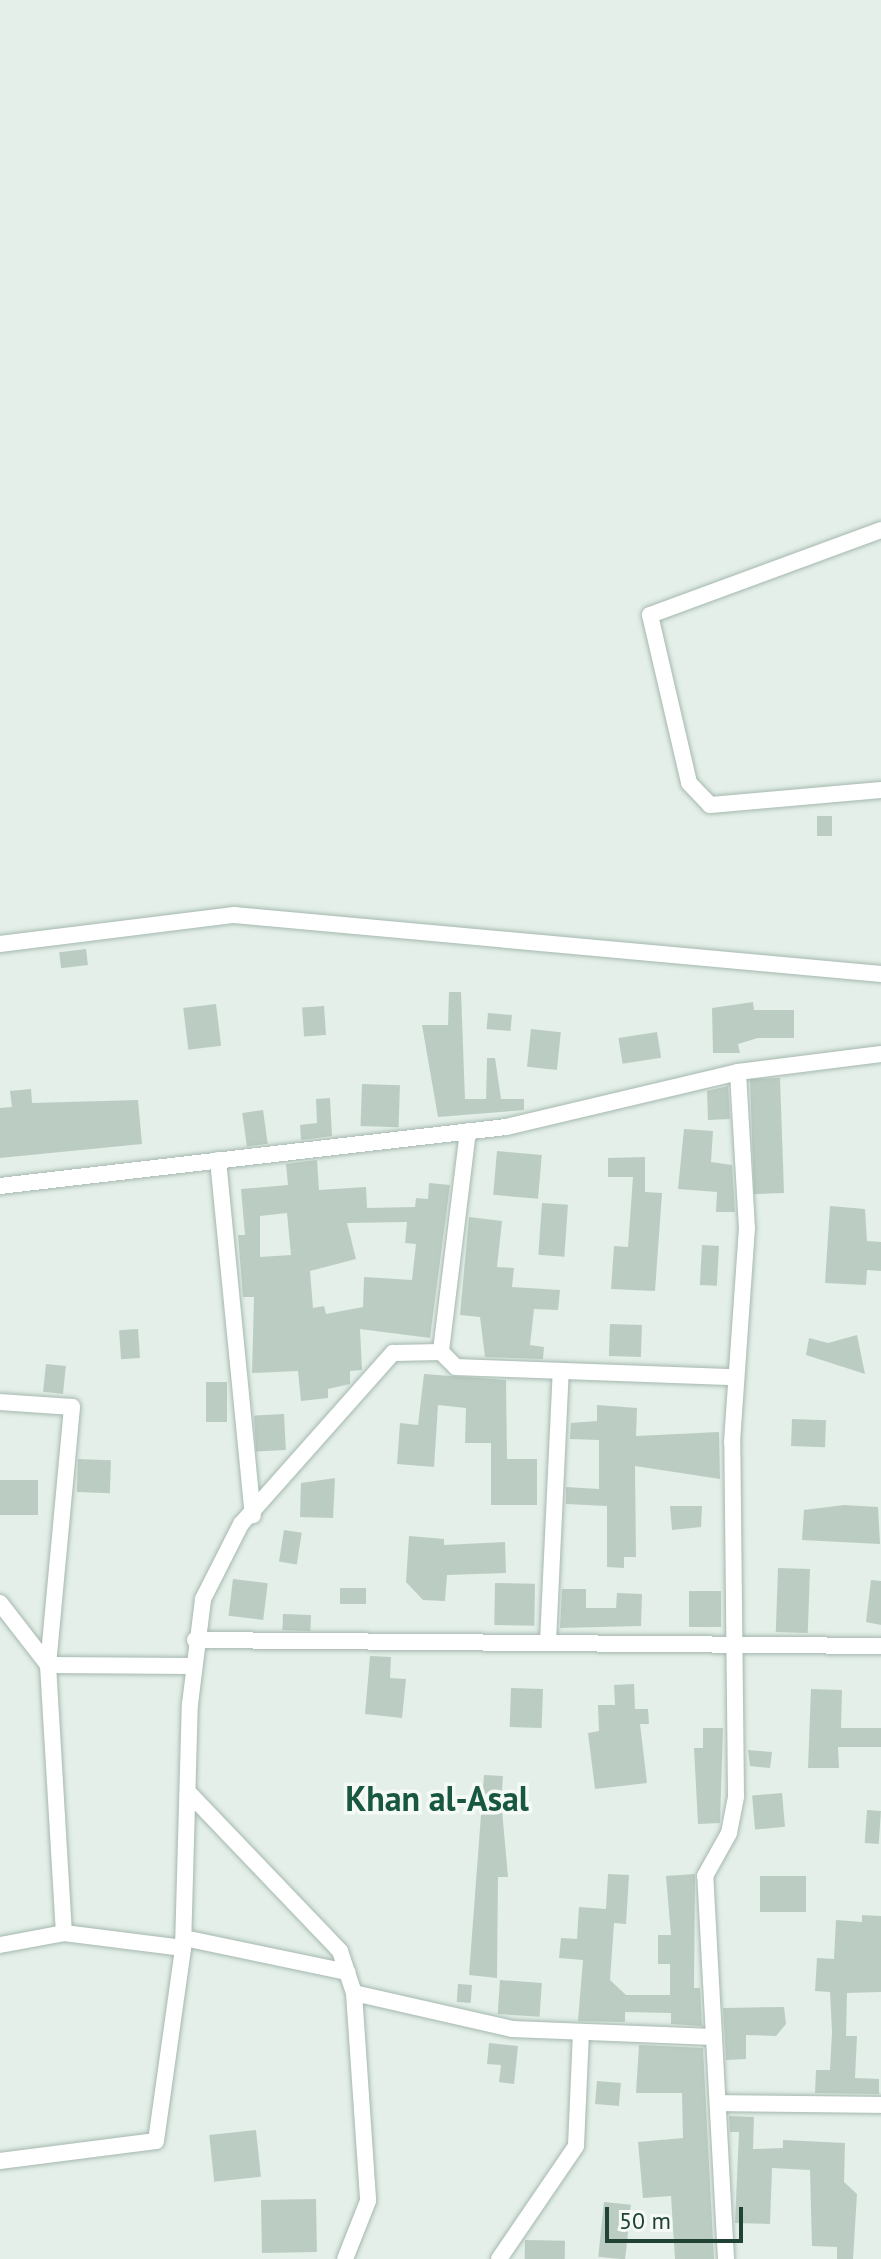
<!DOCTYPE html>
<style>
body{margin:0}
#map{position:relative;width:881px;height:2259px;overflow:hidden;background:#e3efe8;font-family:"PT Sans",sans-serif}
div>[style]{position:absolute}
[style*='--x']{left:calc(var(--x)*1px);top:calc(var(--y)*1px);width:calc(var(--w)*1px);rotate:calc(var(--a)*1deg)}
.building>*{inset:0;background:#bbcdc3;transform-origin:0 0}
.roads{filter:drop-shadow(0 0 2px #a5b8af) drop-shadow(0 0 2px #a5b8af)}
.street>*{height:16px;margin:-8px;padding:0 8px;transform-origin:8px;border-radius:8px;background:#fff}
span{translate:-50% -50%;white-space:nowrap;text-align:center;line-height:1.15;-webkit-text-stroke:7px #f5faf7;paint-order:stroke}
.district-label{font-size:34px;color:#195840;font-weight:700}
.scale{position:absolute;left:605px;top:2207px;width:138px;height:36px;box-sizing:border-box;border:4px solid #204335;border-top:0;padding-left:10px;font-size:24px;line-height:28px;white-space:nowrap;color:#204335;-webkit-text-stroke:6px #f5faf7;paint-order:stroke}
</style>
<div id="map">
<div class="building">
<div style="left:817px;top:816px;width:15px;height:20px"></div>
<div style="left:86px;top:949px;width:16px;height:27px;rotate:83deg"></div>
<div style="clip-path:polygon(449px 992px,461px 992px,465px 1099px,486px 1099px,487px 1058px,495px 1058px,501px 1099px,524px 1099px,524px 1110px,438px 1117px,422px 1025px,448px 1025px)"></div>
<div style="clip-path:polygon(753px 1002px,754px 1010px,794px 1010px,794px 1038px,758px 1038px,738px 1044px,740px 1053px,713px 1053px,712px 1008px)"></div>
<div style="left:216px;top:1004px;width:42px;height:33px;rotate:83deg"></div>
<div style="left:324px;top:1006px;width:29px;height:22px;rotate:86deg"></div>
<div style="left:488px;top:1013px;width:24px;height:16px;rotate:5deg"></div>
<div style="left:531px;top:1029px;width:30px;height:38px;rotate:6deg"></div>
<div style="left:657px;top:1032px;width:26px;height:39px;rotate:81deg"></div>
<div style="left:780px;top:1078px;width:115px;height:30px;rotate:88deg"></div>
<div style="left:362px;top:1084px;width:38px;height:42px;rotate:2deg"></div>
<div style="clip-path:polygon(728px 1086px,730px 1119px,708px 1120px,707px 1091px)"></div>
<div style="clip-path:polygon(31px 1089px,32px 1103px,138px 1100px,142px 1144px,0 1158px,0 1108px,12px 1107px,10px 1091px)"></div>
<div style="clip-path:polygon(330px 1098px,332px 1136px,301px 1140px,300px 1125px,317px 1123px,316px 1099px)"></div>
<div style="left:263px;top:1110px;width:34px;height:21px;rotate:82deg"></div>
<div style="clip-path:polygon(684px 1129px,713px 1131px,711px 1162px,732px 1165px,735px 1212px,716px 1212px,717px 1192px,678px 1189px)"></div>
<div style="left:497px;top:1151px;width:45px;height:44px;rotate:5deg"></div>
<div style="clip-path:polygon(645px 1157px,645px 1192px,662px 1193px,655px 1291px,611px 1289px,614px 1246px,628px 1247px,633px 1177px,608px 1177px,608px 1158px)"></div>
<div style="clip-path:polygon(evenodd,317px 1160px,319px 1190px,366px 1187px,367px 1208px,415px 1207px,416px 1198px,428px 1199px,429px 1183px,450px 1185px,430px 1338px,360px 1329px,362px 1370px,350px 1371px,350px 1384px,328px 1389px,328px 1398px,301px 1401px,298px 1371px,252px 1373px,254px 1297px,243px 1297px,238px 1235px,245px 1235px,241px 1189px,288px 1185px,286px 1164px,317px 1160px,287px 1213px,291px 1255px,260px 1257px,260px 1216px,287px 1213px,317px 1160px,407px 1222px,405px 1243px,416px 1244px,412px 1280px,364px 1277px,363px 1307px,326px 1314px,324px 1306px,313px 1308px,310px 1271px,356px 1259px,347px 1223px,407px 1222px)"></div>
<div style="left:542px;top:1203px;width:26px;height:52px;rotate:4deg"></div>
<div style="clip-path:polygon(830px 1206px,865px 1209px,867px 1241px,881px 1242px,881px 1271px,867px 1270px,866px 1285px,825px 1283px)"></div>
<div style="clip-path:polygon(469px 1217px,502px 1221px,497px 1267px,514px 1268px,512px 1287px,560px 1290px,558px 1310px,534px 1309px,530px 1345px,544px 1347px,543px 1359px,485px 1357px,480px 1317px,460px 1315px)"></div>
<div style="left:702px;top:1245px;width:17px;height:40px;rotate:3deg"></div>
<div style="left:610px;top:1324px;width:32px;height:32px;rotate:2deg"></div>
<div style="left:138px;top:1329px;width:29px;height:19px;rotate:86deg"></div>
<div style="clip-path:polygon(857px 1335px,865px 1374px,806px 1355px,809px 1338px,828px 1343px)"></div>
<div style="left:46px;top:1364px;width:20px;height:28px;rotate:6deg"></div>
<div style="clip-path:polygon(424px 1374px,506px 1380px,507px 1459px,537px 1459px,537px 1505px,491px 1505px,491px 1443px,465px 1443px,466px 1408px,438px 1405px,434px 1467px,397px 1464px,400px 1423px,418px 1425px)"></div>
<div style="left:206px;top:1382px;width:21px;height:40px"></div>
<div style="clip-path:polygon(597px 1405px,637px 1408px,636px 1436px,719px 1432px,720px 1479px,635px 1466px,636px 1557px,624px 1557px,624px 1568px,607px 1567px,607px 1506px,566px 1504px,566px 1487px,599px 1489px,599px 1440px,570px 1439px,571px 1423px,597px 1421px)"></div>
<div style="left:284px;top:1414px;width:36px;height:30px;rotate:87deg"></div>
<div style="left:792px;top:1419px;width:34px;height:27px;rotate:2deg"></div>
<div style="left:78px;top:1459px;width:33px;height:33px;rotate:2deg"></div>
<div style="clip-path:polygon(335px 1478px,333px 1518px,300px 1517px,301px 1483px)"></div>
<div style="left:0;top:1480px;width:38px;height:35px"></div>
<div style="clip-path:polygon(844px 1505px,878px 1507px,880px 1544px,802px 1540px,804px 1510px)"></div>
<div style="clip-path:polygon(670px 1506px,702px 1506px,701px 1527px,672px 1530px)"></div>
<div style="left:284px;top:1530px;width:18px;height:32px;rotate:9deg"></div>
<div style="clip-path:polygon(409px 1536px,444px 1539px,444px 1545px,505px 1542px,506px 1573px,447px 1575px,445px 1601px,423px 1600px,406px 1582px)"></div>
<div style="left:778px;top:1568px;width:32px;height:64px;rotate:2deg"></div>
<div style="left:233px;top:1579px;width:35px;height:37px;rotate:7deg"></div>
<div style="clip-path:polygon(871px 1580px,881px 1581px,881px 1625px,866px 1622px)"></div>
<div style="left:495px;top:1583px;width:40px;height:42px;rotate:1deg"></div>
<div style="left:340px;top:1588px;width:26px;height:16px"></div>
<div style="clip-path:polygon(562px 1589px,586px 1589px,586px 1608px,616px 1608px,617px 1593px,642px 1594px,641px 1626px,560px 1628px)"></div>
<div style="left:689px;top:1591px;width:32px;height:36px"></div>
<div style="left:283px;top:1614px;width:28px;height:16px;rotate:2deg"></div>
<div style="clip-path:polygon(370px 1656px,391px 1657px,390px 1678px,406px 1679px,402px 1718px,365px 1714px)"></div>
<div style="clip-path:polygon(634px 1684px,635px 1709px,648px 1709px,649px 1724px,640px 1724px,647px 1783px,595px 1789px,588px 1733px,599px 1731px,598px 1705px,615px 1705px,614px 1685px)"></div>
<div style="left:511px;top:1688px;width:32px;height:39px;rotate:2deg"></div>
<div style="clip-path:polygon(811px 1689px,842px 1690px,841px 1728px,881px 1728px,881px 1747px,838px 1747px,839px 1768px,808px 1768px)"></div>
<div style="clip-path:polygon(703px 1728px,723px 1728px,720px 1823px,698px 1824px,694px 1748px,703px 1748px)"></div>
<div style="clip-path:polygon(748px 1750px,772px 1752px,770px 1768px,750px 1766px)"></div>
<div style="clip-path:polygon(484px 1775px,503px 1776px,502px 1791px,510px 1791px,509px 1810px,502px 1810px,508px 1877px,498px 1877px,497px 1978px,469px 1975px)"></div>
<div style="left:782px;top:1793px;width:34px;height:30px;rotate:85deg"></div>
<div style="left:867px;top:1810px;width:14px;height:33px;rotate:4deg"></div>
<div style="clip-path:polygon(608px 1874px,629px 1875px,626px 1924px,614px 1923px,610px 1980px,626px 1995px,670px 1995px,670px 1964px,658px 1964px,658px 1935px,671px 1935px,666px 1876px,695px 1874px,694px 1988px,700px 1988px,702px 2026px,671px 2024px,671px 2013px,625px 2012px,625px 2022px,578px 2021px,583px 1960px,559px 1958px,561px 1938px,577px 1939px,579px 1907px,606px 1909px)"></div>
<div style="left:760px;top:1876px;width:46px;height:36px"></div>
<div style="clip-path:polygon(862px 1915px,881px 1916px,881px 1992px,847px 1993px,846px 2036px,857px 2036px,855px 2078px,879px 2079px,879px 2094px,815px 2093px,816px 2070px,830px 2070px,832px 2032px,830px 1992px,815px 1991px,817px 1958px,834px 1959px,836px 1920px,862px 1922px)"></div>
<div style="left:500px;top:1980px;width:42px;height:34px;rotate:4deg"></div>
<div style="left:458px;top:1984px;width:14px;height:18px;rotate:4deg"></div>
<div style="clip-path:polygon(784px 2007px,786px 2024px,776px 2036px,746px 2035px,746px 2059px,726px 2060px,723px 2008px)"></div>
<div style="clip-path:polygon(489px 2043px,518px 2046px,514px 2084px,499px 2082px,501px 2065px,487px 2064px)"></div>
<div style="clip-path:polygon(639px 2045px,703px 2048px,714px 2259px,675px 2259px,671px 2196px,643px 2198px,638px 2142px,683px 2138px,682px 2093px,636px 2093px)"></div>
<div style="left:597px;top:2081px;width:24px;height:23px;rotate:5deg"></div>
<div style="clip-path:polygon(729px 2116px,754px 2117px,753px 2149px,783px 2148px,783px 2140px,845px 2143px,844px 2182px,857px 2194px,853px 2259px,837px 2259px,837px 2247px,812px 2246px,810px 2170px,772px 2168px,770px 2224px,735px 2223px,739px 2132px,730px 2132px)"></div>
<div style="left:256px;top:2130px;width:47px;height:47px;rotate:84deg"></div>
<div style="left:316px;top:2199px;width:53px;height:55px;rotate:89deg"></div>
<div style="left:604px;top:2202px;width:27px;height:55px;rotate:6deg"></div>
<div style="left:525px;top:2240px;width:40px;height:19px;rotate:1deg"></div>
</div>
<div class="roads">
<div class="street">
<div style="--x:881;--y:530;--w:246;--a:159.8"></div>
<div style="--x:650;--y:615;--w:172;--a:76.9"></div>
<div style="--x:689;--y:783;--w:30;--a:46"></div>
<div style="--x:710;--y:805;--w:172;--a:-5"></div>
<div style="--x:0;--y:944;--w:236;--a:-7.1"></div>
<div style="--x:234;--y:915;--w:650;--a:5.21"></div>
<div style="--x:468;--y:1131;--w:223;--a:97"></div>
<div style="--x:441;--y:1352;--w:21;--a:45"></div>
<div style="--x:456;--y:1367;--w:278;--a:2.1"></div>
<div style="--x:218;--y:1160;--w:357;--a:84.4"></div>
<div style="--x:0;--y:1186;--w:509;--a:-6.65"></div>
<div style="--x:506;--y:1127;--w:238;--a:-13.3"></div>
<div style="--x:738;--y:1072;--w:144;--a:-7.2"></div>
<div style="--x:0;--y:1402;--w:72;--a:4"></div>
<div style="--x:72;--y:1407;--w:259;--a:95.3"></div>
<div style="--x:48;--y:1665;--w:145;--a:0.4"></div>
<div style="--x:0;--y:1603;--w:78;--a:52.3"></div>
<div style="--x:48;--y:1665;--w:268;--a:86.6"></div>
<div style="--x:195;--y:1640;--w:686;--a:0.5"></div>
<div style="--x:548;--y:1642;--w:271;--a:-87.3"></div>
<div style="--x:189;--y:1793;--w:219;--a:46.3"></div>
<div style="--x:340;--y:1951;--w:44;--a:71.6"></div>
<div style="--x:354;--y:1993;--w:208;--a:86.1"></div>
<div style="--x:368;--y:2201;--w:62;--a:111.6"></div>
<div style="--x:184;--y:1938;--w:167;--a:11.8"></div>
<div style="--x:0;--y:1945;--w:65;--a:-10.6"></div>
<div style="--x:64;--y:1933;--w:120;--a:7.2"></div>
<div style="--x:354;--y:1993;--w:162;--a:12.8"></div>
<div style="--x:512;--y:2029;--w:202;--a:2.3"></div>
<div style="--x:718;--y:2103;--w:163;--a:0.7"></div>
<div style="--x:0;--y:2161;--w:157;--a:-7.3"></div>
<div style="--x:156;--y:2141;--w:195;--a:-82"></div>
<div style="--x:183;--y:1948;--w:244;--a:-88.4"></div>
<div style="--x:190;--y:1704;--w:106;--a:-82.9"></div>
<div style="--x:203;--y:1599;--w:84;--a:-63.1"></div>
<div style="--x:241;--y:1524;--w:229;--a:-48.4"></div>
<div style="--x:393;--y:1353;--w:48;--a:-1.2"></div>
<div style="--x:499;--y:2259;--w:137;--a:-55.7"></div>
<div style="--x:576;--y:2146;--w:113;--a:-87.5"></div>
<div style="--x:726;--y:2259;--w:384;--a:-93.1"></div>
<div style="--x:705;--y:1876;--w:49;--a:-60.8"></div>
<div style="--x:729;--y:1833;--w:38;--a:-79"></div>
<div style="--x:736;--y:1796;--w:354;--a:-90.6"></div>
<div style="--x:732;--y:1442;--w:214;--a:-86"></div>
<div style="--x:747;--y:1229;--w:157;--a:-93.3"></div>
</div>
</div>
<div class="district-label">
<span style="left:437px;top:1799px">Khan al-Asal</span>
</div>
<div class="scale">50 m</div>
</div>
